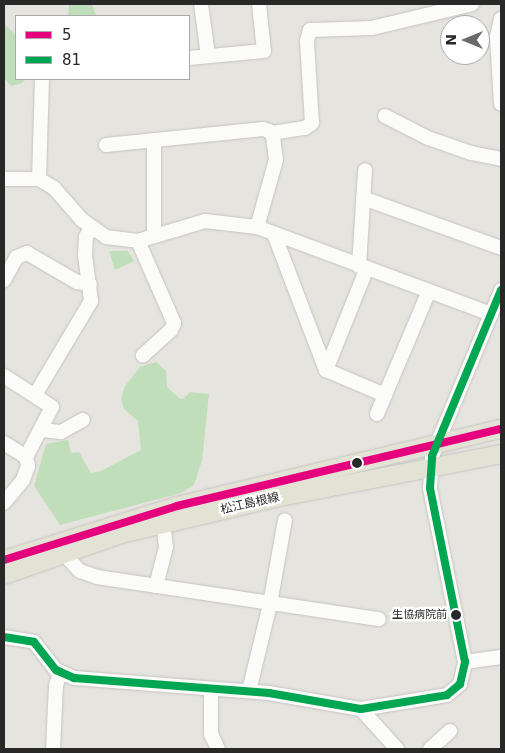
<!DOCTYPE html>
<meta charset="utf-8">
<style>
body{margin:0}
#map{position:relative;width:505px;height:753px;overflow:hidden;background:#e6e4de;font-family:"DejaVu Sans","Noto Sans JP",sans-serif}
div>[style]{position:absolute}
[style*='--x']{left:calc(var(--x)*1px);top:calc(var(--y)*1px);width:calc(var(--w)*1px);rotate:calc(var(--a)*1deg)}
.green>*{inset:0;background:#c1deba}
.roads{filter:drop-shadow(0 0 1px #c4c3c3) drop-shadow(0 0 1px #c4c3c3)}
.minor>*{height:14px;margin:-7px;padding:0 7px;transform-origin:7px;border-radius:7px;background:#fbfbfa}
.major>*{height:18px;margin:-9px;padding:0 9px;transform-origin:9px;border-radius:9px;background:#e3e3d5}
.bus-1>*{height:8px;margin:-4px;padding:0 4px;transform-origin:4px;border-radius:4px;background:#e5007d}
.bus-2>*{height:8px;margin:-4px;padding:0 4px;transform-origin:4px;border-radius:4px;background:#00a651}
.dots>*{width:14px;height:14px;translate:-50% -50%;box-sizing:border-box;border:2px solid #fff;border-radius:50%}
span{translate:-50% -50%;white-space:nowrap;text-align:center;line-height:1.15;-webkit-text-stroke:4.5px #fff;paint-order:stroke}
.bus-label{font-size:11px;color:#282828}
.right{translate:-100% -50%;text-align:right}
.street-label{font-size:12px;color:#282828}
.frame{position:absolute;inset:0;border:5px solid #282828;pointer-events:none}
.legend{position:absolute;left:15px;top:15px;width:175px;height:65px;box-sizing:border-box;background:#fff;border:1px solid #a9a9a9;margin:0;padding:6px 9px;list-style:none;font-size:15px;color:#282828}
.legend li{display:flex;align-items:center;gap:10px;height:25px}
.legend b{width:25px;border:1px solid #a9a9a9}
.north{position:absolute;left:440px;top:15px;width:50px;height:50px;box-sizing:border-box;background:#fff;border:1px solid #a9a9a9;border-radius:50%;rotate:270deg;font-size:14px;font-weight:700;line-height:20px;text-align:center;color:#282828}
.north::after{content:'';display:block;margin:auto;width:18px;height:22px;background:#6a6a68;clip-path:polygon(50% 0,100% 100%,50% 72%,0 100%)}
</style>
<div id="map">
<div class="green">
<div style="clip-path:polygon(69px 4px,92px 4px,96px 16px,68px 16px)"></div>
<div style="clip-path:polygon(4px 24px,14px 33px,16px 41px,16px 79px,26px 79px,22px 83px,12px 86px,4px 79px)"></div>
<div style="clip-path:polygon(109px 251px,128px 251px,134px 261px,115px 270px)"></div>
<div style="clip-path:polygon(156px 362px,166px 371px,167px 387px,179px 398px,183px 399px,190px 392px,209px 394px,202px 460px,194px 485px,181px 493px,60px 525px,34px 486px,46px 444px,68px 440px,71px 453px,79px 452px,91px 473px,101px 471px,141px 450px,138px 421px,124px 409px,121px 399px,125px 386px,140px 367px)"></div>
</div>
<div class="roads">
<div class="minor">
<div style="--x:201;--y:4;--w:52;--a:82.3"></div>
<div style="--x:501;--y:19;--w:18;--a:103"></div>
<div style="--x:497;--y:37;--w:67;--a:86.6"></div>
<div style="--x:189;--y:58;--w:75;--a:-5.3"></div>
<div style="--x:264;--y:51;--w:47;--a:-96.1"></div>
<div style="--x:385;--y:116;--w:48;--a:27.1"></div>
<div style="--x:428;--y:138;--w:46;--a:19.2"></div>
<div style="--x:471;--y:153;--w:31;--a:11"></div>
<div style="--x:272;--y:133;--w:33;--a:-9"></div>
<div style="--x:305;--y:128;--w:9;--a:-36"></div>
<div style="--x:312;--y:123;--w:82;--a:-93.5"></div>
<div style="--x:307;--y:41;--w:11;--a:-75"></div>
<div style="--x:310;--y:30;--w:62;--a:-1.8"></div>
<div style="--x:372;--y:28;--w:103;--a:-13.5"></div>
<div style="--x:154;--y:140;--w:96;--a:90"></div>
<div style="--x:106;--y:145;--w:158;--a:-5.8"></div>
<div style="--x:263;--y:129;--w:6;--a:18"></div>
<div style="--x:269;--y:131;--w:6;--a:51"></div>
<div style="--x:273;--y:136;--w:24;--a:83"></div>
<div style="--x:276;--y:160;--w:70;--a:105.8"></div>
<div style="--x:4;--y:179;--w:35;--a:0"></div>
<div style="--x:39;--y:179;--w:17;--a:31"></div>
<div style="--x:54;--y:188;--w:43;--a:48.8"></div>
<div style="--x:82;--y:220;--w:29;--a:35"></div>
<div style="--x:106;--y:237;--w:32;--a:7"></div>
<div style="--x:138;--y:241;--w:70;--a:-16.6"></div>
<div style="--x:205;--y:221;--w:52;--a:6.6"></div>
<div style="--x:257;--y:227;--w:250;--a:20.4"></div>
<div style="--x:39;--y:179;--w:100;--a:-88.3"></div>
<div style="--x:363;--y:198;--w:147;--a:19.9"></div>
<div style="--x:274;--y:234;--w:146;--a:69.1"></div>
<div style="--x:326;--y:370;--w:64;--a:23"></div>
<div style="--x:385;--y:395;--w:113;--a:-67.1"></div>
<div style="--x:138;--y:241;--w:90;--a:66.3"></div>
<div style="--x:174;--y:323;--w:8;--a:113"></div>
<div style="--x:171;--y:330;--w:38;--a:138"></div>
<div style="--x:359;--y:266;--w:96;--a:-86.4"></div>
<div style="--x:4;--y:280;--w:26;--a:-61"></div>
<div style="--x:17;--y:257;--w:11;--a:-22"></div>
<div style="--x:27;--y:253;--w:58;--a:30.1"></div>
<div style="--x:77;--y:282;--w:13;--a:9"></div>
<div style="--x:326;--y:370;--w:110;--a:-68.1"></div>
<div style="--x:4;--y:376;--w:57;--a:32.9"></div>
<div style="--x:52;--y:407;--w:56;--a:117.5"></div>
<div style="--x:35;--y:395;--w:109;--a:-59.2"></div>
<div style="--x:91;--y:301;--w:46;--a:-97.4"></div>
<div style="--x:85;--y:255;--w:18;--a:-87"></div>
<div style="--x:86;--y:237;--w:10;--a:-61"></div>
<div style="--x:377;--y:414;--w:21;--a:-67"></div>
<div style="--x:42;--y:430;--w:19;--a:6"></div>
<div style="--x:61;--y:432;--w:25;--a:-29"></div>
<div style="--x:4;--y:443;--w:26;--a:32"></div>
<div style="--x:26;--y:457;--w:9;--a:77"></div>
<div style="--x:28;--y:466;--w:15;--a:110"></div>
<div style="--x:23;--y:480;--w:30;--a:130"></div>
<div style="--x:63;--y:553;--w:25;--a:47"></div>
<div style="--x:80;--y:571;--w:18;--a:19"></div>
<div style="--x:97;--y:577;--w:285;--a:8.5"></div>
<div style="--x:156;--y:586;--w:40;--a:-75.6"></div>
<div style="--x:166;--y:547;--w:23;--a:-97"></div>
<div style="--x:4;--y:637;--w:30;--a:9"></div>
<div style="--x:34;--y:642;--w:36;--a:52"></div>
<div style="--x:56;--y:670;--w:20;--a:24"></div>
<div style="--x:74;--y:678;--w:196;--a:4.4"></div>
<div style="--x:269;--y:693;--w:93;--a:9.9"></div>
<div style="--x:361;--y:709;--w:87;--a:-9.2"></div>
<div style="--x:447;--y:695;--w:17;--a:-40"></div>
<div style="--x:460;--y:684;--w:23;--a:-77"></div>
<div style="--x:465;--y:662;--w:177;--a:-101.4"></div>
<div style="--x:430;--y:488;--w:32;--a:-86"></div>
<div style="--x:432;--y:456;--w:180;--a:-67.4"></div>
<div style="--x:465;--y:662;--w:36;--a:-8"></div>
<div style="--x:211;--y:689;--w:45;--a:90"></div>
<div style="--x:211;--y:734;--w:17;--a:65"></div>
<div style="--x:249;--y:691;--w:89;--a:-76.4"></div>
<div style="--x:270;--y:604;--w:85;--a:-79.9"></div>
<div style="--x:361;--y:709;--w:54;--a:48"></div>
<div style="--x:53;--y:749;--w:64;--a:-87.3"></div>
<div style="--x:56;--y:685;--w:12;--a:-70"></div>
<div style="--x:430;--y:749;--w:27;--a:-42"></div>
</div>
<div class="major">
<div style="--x:4;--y:560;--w:181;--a:-17.3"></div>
<div style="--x:177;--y:506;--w:333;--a:-13.4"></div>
<div style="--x:4;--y:575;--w:124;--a:-19.3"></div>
<div style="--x:121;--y:534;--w:158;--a:-13.2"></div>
<div style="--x:275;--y:498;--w:230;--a:-11"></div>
</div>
</div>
<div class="bus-1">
<div style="--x:4;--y:560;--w:181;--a:-17.3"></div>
<div style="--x:177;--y:506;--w:333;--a:-13.4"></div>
</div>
<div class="bus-2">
<div style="--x:4;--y:637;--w:30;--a:9"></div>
<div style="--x:34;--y:642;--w:36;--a:52"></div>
<div style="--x:56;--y:670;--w:20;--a:24"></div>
<div style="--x:74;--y:678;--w:196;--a:4.4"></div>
<div style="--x:269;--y:693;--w:93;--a:9.9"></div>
<div style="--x:361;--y:709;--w:87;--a:-9.2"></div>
<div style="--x:447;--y:695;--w:17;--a:-40"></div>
<div style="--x:460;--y:684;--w:23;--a:-77"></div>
<div style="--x:465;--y:662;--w:177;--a:-101.4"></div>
<div style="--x:430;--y:488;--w:32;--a:-86"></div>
<div style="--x:432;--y:456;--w:180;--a:-67.4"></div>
</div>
<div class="dots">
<div style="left:357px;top:463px;background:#282828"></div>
<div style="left:456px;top:615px;background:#282828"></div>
</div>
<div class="bus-label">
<span class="right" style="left:447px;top:615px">生協病院前</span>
</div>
<div class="street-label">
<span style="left:250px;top:504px;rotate:-13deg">松江島根線</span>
</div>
<div class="frame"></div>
<ul class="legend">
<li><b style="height:6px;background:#e5007d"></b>5</li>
<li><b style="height:6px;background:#00a651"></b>81</li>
</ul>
<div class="north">N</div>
</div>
